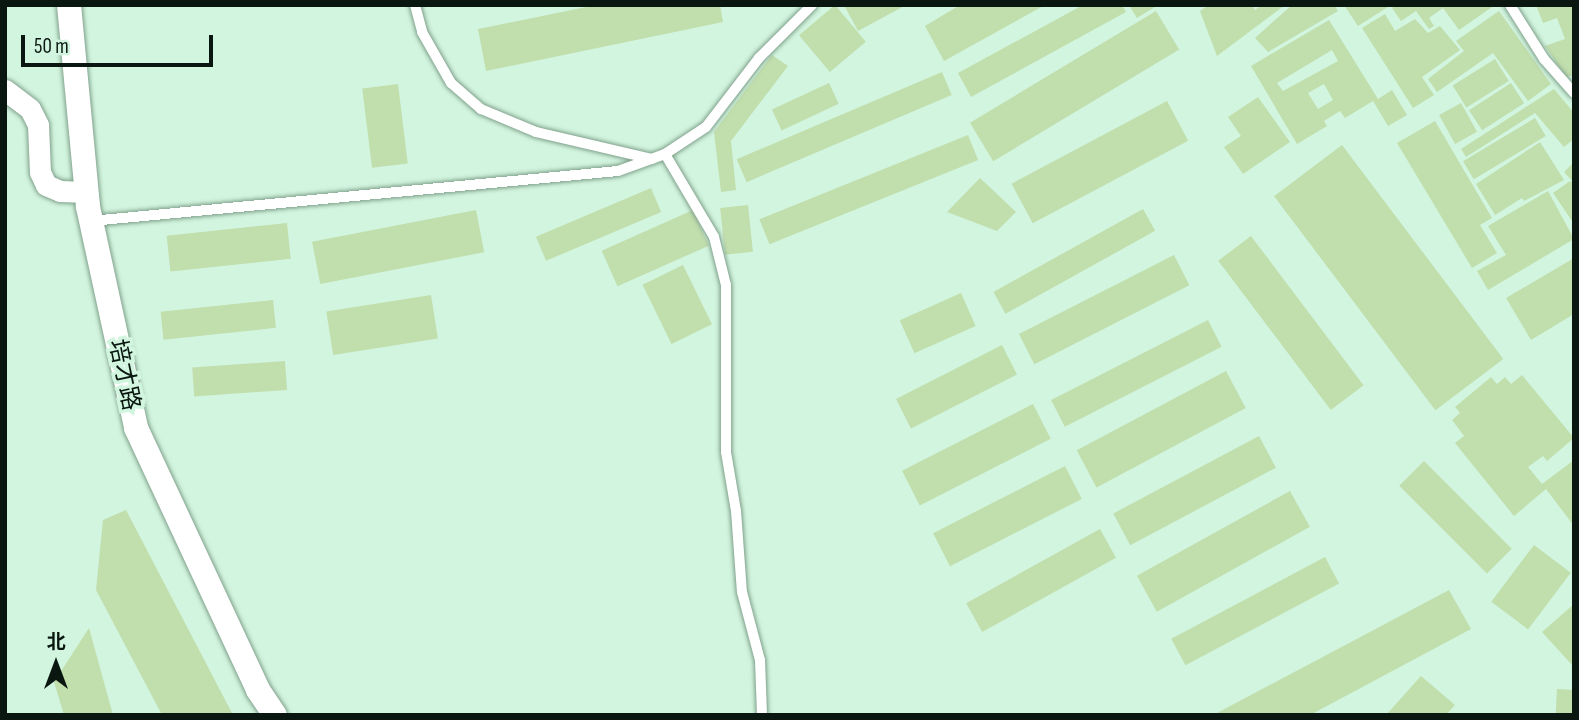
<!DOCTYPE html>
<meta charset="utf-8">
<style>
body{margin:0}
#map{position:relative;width:1579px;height:720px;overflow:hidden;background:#d2f5df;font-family:"Sofia Sans Condensed","Noto Sans SC",sans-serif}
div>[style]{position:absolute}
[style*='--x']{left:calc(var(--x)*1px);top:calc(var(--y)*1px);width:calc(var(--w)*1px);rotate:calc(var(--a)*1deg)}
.building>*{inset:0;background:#c1dead;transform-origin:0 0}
.roads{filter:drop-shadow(0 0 2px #80a18c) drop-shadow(0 0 2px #80a18c)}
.service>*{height:10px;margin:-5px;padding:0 5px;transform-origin:5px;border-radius:5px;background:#fff}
.minor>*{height:21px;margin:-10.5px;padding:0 10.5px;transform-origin:10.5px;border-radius:10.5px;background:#fff}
.tertiary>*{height:24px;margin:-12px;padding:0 12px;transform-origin:12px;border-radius:12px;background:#fff}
span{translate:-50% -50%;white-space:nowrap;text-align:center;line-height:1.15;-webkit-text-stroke:7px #d2f5df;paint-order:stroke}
.street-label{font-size:24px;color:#0a1710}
.frame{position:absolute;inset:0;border:7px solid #0a1710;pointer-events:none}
.north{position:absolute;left:21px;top:629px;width:70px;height:70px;-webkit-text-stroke:5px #d2f5df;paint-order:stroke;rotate:0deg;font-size:19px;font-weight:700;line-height:28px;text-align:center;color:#0a1710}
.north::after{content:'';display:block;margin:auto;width:24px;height:32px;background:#0a1710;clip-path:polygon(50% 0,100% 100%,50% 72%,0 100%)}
.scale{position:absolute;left:21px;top:35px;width:192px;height:32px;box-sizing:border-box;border:4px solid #0a1710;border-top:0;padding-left:9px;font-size:21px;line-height:24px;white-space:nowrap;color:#0a1710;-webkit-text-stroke:5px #d2f5df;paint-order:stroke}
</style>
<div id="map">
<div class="building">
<div style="clip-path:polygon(596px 5px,720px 5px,723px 22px,486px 71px,478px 29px)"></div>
<div style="left:835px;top:5px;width:48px;height:47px;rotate:50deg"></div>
<div style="clip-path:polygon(844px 5px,906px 5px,858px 31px)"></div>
<div style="clip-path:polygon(960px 5px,1045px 5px,944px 61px,925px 26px)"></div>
<div style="clip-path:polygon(1083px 5px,1122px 5px,1126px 12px,971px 97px,958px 73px)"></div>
<div style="clip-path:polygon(1129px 5px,1154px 5px,1155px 7px,1137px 18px)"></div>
<div style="clip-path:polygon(1209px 5px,1252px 5px,1255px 10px,1262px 5px,1285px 5px,1217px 56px,1200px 11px)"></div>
<div style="clip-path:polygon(1292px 5px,1334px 5px,1338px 11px,1268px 52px,1255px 38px)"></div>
<div style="clip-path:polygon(1344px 5px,1391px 5px,1358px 26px)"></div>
<div style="clip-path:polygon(1396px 5px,1495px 5px,1459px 30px,1443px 8px,1429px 18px,1434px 26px,1429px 29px,1416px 11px,1401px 21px,1392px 8px)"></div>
<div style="clip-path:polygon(1536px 5px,1574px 5px,1574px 75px,1566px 77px,1545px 46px,1565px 39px,1557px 18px,1543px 23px)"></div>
<div style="left:1156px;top:11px;width:45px;height:217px;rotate:59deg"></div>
<div style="clip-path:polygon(1499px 11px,1551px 84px,1528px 101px,1493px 53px,1437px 92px,1428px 79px,1464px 51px,1456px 41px)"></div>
<div style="clip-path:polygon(1385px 14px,1395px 31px,1415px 19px,1428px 33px,1440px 26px,1460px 50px,1422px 77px,1434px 95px,1413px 108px,1362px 28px)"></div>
<div style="clip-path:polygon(evenodd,1329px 20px,1378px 99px,1392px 90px,1407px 115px,1388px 126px,1373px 101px,1345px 118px,1340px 111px,1324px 121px,1327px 126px,1297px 144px,1251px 66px,1329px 20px,1332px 50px,1338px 61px,1283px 91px,1277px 83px,1332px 50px,1329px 20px,1324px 84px,1333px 100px,1318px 109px,1308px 93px,1324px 84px)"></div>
<div style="clip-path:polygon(772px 55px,788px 66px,731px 141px,736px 190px,721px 192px,714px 132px)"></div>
<div style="left:1495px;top:59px;width:26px;height:50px;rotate:58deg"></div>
<div style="left:942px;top:72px;width:25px;height:223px;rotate:67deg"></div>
<div style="left:829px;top:83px;width:23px;height:63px;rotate:65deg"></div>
<div style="left:1511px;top:83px;width:24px;height:50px;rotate:57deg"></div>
<div style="left:398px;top:84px;width:80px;height:36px;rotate:83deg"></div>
<div style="clip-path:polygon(1554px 89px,1574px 113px,1574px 139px,1564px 147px,1535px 113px,1466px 157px,1461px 149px)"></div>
<div style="clip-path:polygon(1258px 97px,1290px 142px,1243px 174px,1224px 147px,1241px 136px,1228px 117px)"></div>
<div style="left:1167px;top:101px;width:45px;height:176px;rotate:62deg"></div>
<div style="left:1461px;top:103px;width:33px;height:25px;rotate:61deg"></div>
<div style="left:1535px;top:118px;width:21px;height:84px;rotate:59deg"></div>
<div style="clip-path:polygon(1435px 121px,1492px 218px,1480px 225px,1497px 253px,1472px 268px,1397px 143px)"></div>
<div style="left:968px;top:135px;width:27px;height:225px;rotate:68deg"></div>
<div style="clip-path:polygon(1540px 142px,1564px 180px,1524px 201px,1522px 198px,1495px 215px,1476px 184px)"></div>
<div style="left:1342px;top:145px;width:268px;height:85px;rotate:53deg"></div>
<div style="clip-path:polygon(1574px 162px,1574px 183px,1564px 172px)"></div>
<div style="clip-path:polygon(980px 178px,1016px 212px,997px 231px,947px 212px)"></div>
<div style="clip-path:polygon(1570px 181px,1574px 183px,1574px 224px,1553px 193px)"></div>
<div style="left:651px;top:188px;width:26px;height:125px;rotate:67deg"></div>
<div style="clip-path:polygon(1548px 191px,1574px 239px,1488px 290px,1477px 271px,1506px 255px,1488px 226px)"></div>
<div style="left:748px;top:205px;width:47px;height:28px;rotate:84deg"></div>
<div style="left:1143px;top:209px;width:25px;height:171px;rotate:61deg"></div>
<div style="left:476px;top:210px;width:43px;height:167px;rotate:79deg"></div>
<div style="left:693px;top:210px;width:39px;height:100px;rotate:66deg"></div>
<div style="left:287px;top:223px;width:36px;height:121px;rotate:84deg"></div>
<div style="left:1251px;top:236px;width:187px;height:41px;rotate:53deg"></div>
<div style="left:1174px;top:255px;width:34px;height:174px;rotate:63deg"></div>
<div style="clip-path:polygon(1574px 258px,1574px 314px,1531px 340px,1506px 298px)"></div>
<div style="left:683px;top:265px;width:66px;height:45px;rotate:64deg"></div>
<div style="left:961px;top:293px;width:36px;height:67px;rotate:66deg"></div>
<div style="left:431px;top:295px;width:44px;height:106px;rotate:81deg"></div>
<div style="left:273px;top:300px;width:28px;height:113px;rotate:84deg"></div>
<div style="left:1208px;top:320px;width:30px;height:176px;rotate:63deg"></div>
<div style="left:1002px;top:345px;width:33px;height:119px;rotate:63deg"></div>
<div style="left:285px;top:361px;width:29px;height:93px;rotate:86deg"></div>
<div style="left:1226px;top:371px;width:42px;height:169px;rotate:62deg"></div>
<div style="clip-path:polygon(1522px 375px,1574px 438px,1547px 461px,1543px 456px,1528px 467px,1542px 484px,1574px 460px,1574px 526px,1546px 489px,1514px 516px,1455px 443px,1464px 436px,1452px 420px,1460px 413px,1455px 407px,1491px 377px,1497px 384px,1505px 377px,1511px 384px)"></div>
<div style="left:1033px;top:404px;width:39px;height:147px;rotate:63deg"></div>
<div style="left:1259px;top:436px;width:36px;height:165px;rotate:62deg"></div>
<div style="left:1424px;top:461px;width:124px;height:35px;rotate:45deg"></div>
<div style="left:1065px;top:466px;width:37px;height:148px;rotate:63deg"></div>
<div style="left:1290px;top:491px;width:41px;height:175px;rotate:61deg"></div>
<div style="clip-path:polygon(126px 510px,233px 715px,162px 715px,96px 590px,103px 520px)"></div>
<div style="left:1100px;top:529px;width:33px;height:153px;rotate:61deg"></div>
<div style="left:1534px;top:545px;width:46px;height:71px;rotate:37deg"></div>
<div style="left:1325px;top:557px;width:30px;height:174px;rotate:62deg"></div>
<div style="clip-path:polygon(1449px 590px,1471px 629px,1310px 715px,1217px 713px)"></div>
<div style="clip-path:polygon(1574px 604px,1574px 664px,1572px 665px,1542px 632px)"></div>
<div style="clip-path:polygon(89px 628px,113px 715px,64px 715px,54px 682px)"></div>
<div style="clip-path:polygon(1421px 676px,1455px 705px,1446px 715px,1386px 715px)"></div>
<div style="left:1557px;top:689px;width:17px;height:26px;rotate:3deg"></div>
</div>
<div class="roads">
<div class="service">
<div style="--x:415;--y:5;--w:28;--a:75"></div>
<div style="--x:422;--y:32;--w:59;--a:60.4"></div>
<div style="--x:451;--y:83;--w:40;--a:41"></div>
<div style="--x:481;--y:109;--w:60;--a:22.7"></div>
<div style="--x:536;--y:132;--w:119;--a:13.1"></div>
<div style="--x:1510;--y:5;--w:64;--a:57.8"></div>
<div style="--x:1544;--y:59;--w:45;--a:48.6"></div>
<div style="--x:665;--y:154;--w:96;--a:59.4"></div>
<div style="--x:714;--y:237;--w:49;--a:76"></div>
<div style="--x:726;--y:285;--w:167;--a:90"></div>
<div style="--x:726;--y:452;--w:60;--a:80.4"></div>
<div style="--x:736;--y:511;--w:81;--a:85.8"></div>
<div style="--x:742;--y:592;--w:70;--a:75.2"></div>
<div style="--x:760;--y:660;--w:55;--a:87.9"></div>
<div style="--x:91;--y:221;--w:529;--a:-5.42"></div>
<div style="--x:618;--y:171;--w:50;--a:-19.9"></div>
<div style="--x:665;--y:154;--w:49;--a:-33.4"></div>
<div style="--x:706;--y:127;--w:87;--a:-52.5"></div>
<div style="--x:759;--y:58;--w:75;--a:-45"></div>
</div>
<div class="minor">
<div style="--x:5;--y:90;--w:31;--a:37"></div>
<div style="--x:30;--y:109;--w:18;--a:63"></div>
<div style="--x:38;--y:125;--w:47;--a:87.6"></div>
<div style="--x:40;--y:172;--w:14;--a:65"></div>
<div style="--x:46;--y:185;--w:15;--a:23"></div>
<div style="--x:60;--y:191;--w:26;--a:2"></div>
</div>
<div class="tertiary">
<div style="--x:69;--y:5;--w:203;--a:84.6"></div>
<div style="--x:88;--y:207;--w:226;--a:77.7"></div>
<div style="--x:136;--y:428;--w:289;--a:65"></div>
<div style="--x:258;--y:690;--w:30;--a:56"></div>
</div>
</div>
<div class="street-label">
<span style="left:124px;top:375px;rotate:78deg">培才路</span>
</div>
<div class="frame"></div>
<div class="north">北</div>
<div class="scale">50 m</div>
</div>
